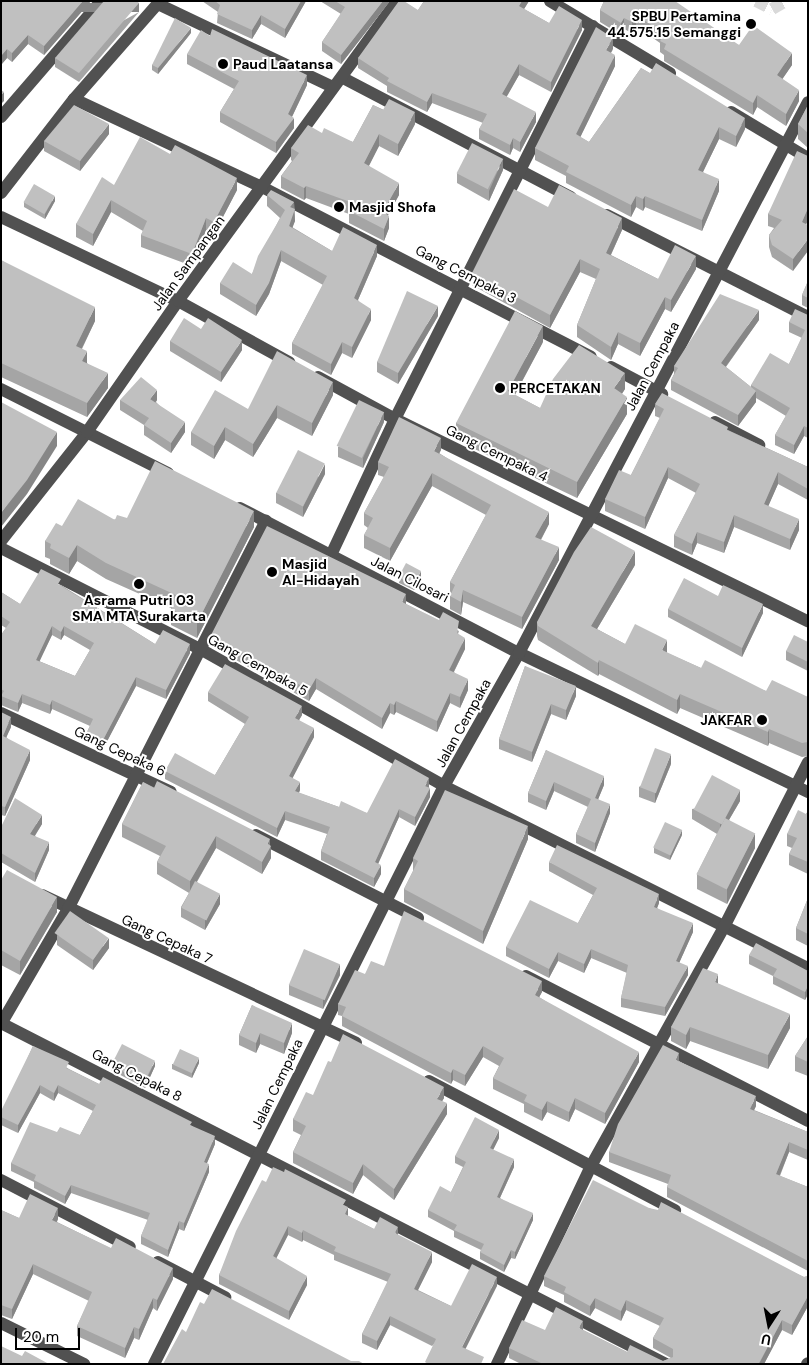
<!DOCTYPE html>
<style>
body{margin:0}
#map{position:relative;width:809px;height:1365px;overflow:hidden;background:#fff;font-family:"DM Sans",sans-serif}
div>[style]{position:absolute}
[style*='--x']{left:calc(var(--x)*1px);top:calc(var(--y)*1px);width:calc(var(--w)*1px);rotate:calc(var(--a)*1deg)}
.minor-tunnel>*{height:12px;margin-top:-6px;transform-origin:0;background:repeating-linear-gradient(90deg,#d9d9d9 0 12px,transparent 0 18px)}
.minor>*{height:12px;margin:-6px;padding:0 6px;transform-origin:6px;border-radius:6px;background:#515151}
.wall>*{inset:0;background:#a5a5a5}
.shaded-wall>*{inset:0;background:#868686;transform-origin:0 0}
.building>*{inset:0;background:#c0c0c0;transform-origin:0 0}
.dots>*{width:14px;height:14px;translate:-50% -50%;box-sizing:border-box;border:2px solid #fff;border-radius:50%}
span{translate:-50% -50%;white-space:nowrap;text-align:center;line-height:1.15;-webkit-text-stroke:4px #fff;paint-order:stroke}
.poi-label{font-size:14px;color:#000;font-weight:700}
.right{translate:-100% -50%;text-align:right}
.left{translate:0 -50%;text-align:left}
.street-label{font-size:14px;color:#000}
.frame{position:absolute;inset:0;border:2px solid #000;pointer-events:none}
.north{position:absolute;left:744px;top:1300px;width:50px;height:50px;-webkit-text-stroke:4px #fff;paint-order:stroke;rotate:191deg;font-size:14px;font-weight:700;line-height:20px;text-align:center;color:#000}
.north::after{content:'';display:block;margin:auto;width:18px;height:22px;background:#000;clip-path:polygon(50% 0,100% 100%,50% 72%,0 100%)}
.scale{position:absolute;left:15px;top:1328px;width:65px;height:22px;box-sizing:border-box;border:2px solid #000;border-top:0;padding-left:6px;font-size:15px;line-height:18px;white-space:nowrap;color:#000;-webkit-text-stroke:4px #fff;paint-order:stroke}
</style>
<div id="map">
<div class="minor-tunnel">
<div style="--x:756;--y:1;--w:18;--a:27"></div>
<div style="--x:772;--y:9;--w:16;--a:-30"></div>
</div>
<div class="minor">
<div style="--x:550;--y:1;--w:140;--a:31"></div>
<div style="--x:158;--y:4;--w:194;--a:25.4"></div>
<div style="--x:343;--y:78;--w:257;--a:27.6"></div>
<div style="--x:74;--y:99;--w:208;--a:25.1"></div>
<div style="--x:262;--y:187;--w:370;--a:27.3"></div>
<div style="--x:731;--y:112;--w:90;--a:30.9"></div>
<div style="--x:1;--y:117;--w:153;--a:-49.2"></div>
<div style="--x:1;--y:193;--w:119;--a:-52.2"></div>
<div style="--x:74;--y:99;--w:130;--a:-48.7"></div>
<div style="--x:607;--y:215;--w:225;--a:26.9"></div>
<div style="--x:1;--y:217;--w:196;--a:25.4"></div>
<div style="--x:178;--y:301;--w:127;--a:28.8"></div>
<div style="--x:611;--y:367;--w:58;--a:27.9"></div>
<div style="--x:318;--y:377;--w:88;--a:28.6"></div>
<div style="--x:395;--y:419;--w:460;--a:26.1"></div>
<div style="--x:1;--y:389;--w:187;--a:26.7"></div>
<div style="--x:715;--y:422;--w:50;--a:27.6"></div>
<div style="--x:240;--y:508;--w:314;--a:27.5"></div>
<div style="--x:519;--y:653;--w:321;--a:25.7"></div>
<div style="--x:1;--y:541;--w:139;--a:-51.7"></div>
<div style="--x:87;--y:432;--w:160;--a:-55.2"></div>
<div style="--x:178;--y:301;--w:371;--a:-53.9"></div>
<div style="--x:1;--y:548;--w:225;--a:26.9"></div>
<div style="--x:202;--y:650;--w:278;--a:29.3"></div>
<div style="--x:444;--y:786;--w:407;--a:26.6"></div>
<div style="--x:331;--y:555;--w:150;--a:-64.8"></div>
<div style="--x:395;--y:419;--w:440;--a:-63.3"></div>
<div style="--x:1;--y:713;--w:187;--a:24.9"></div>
<div style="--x:256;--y:835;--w:182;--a:27.1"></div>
<div style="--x:42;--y:895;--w:347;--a:25.2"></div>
<div style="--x:526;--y:976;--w:317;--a:27.2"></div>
<div style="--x:1;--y:1023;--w:747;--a:27.15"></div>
<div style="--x:1;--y:1024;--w:133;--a:-59.8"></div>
<div style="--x:68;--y:909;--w:436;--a:-63"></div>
<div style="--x:429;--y:1081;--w:278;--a:27.7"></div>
<div style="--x:1;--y:1180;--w:145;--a:27.4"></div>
<div style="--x:158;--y:1262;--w:76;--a:27.6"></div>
<div style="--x:1;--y:1323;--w:93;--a:26.3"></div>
<div style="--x:154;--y:1364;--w:647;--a:-63.36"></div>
<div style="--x:444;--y:786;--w:153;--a:-60.6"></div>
<div style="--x:519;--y:653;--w:622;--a:-62.32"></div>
<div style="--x:497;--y:1364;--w:219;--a:-64.6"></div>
<div style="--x:591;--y:1166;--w:274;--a:-60.9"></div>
<div style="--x:724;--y:927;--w:185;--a:-63"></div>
<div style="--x:807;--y:1364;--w:1;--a:-45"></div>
</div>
<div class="wall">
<div style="clip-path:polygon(1px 1px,91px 1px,44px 55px,28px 44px,12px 62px,7px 58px,1px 65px)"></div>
<div style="clip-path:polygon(202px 1px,306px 1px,285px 38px,261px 24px,252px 39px,217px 23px,218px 12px)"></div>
<div style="clip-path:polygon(320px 1px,390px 1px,341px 64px,322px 51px,322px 42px,341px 14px)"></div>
<div style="clip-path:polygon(424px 1px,529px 1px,524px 9px,549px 23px,582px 30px,551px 92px,519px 75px,506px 97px,536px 122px,520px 152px,513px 148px,510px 155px,479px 139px,479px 129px,483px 123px,432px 103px,427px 112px,387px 92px,387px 86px,358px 68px,358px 58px,418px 10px)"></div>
<div style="clip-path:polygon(604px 1px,739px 45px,792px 65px,782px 79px,799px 101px,786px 126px,757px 107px,753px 115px,664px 61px,664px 55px,660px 52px,660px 43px,636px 26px,632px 33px,624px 29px,621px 35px,600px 22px,600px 10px)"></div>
<div style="clip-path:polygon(139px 12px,79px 82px,55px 67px,55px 58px)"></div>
<div style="clip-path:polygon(191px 33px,158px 74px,152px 70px,152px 65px)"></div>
<div style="clip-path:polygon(613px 49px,611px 53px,615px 66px,580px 137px,589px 142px,641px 68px,745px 129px,736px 147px,719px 139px,703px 172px,719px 191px,702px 231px,645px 207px,643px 211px,636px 207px,631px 217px,566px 183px,566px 176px,535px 160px,535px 148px)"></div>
<div style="clip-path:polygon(187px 54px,307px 85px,292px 117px,294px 128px,276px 153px,220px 122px,220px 112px,234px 89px,187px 64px)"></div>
<div style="clip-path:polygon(373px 105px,415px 124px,398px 156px,379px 146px,369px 166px,399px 195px,388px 215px,389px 228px,384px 241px,349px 223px,349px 214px,306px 198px,304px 200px,281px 188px,281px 176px,292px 161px,291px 160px,291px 148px,322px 133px,353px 142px)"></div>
<div style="clip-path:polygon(808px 105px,808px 148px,798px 139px,798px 124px)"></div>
<div style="clip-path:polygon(109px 134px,80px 171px,44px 151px,44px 141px)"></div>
<div style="clip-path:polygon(808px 156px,808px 220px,806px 224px,793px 271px,772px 257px,769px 247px,769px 235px,774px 228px,768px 226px,768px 214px)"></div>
<div style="clip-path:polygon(503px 170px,489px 201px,457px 183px,457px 173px)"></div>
<div style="clip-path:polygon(114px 185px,237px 190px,214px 234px,206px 230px,192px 266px,141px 247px,141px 235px,143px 231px,111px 212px,93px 246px,76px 237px,76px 224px)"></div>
<div style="clip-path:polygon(267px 195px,294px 202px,295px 221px,292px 227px,332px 251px,377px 256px,358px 300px,371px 320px,352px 358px,342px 353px,331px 375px,292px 354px,292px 343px,323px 285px,281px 261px,269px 294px,256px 316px,220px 294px,220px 283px,252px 274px,280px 218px,267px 206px)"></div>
<div style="clip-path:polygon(55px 201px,45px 219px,24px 207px,24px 202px)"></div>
<div style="clip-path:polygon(548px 207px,622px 230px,611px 255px,658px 279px,696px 269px,671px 312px,665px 309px,640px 356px,618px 344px,611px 360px,577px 337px,577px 325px,596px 279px,580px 272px,550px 328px,472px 285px,472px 273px)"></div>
<div style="clip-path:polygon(1px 260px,95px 321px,82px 349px,87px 363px,108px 388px,87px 417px,1px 377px)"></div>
<div style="clip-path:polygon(808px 281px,808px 308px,802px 305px,802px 295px)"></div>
<div style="clip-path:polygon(808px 315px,808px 438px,804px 436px,794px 454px,775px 445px,775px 435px,786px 416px,756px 398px,756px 402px,738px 426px,671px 390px,671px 380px,674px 374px,674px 366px,759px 320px,726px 367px,751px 387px,751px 385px,789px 364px,802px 338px,789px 332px,789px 322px)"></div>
<div style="clip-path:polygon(438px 316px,398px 384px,377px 372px,377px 362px)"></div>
<div style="clip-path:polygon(201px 329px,242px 350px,221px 382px,170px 351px,170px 341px)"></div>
<div style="clip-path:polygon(543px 342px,515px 395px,540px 408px,625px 389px,622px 394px,627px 414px,577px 498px,456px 440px,456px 423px)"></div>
<div style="clip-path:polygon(333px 395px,312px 436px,277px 418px,253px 457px,225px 440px,214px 459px,191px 445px,191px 432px,248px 409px)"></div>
<div style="clip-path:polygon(120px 400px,157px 400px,156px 402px,185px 432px,171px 453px,144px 435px,144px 425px,120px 410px)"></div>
<div style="clip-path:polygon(655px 404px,728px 430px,808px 467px,808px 500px,778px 484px,768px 506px,799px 530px,790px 550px,734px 527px,724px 553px,697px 543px,692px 555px,674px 547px,674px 535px,696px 493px,668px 478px,645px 529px,605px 511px,605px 499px,631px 475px,660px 418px,655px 416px)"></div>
<div style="clip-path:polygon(384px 422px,363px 468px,338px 457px,338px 447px)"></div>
<div style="clip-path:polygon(441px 450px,439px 453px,549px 524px,541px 540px,559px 560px,522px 629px,463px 602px,461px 615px,450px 609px,450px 582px,486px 515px,432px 486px,390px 561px,364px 548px,364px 535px,368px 528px,364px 525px,364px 513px,384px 477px,378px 475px,378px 462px)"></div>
<div style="clip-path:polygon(325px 474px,303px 517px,276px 503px,276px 493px)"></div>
<div style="clip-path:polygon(127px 518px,254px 527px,197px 638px,171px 625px,171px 608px,106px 579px,77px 561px,69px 574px,50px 564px,50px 559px,45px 557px,45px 541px,62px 526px)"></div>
<div style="clip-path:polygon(635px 565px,597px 629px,625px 644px,667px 653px,701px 668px,766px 691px,808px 697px,808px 756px,802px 757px,769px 743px,768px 746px,680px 708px,677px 714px,599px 674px,598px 676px,538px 640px,537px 636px,537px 622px)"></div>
<div style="clip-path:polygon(421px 576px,414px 590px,399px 583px,399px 577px)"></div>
<div style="clip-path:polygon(evenodd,61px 585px,155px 644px,190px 653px,166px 699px,136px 686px,103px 749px,87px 741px,87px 732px,90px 726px,52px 709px,50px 714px,22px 703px,18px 712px,1px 705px,1px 635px,6px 628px,1px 625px,1px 592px,20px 604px,61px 585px,52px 635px,61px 640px,64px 635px,90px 650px,75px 676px,39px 661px,52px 635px)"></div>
<div style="clip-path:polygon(406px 604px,459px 631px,458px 634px,465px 649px,454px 672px,468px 690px,460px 708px,450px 703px,437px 732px,396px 712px,394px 715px,390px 713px,382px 729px,316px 689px,309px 701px,211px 646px,211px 635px)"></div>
<div style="clip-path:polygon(668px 609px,763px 613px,742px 657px,668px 617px)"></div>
<div style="clip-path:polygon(808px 642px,808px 671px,786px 660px,786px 651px)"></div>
<div style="clip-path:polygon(525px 666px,576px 696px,566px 720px,551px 714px,532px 762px,499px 749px,499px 739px)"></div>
<div style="clip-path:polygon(208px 692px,302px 715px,299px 720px,314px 737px,292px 778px,300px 790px,299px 793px,339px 807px,367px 813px,429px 787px,430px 797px,415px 826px,399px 817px,378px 863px,381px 874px,374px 887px,321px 860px,321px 851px,327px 834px,285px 820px,277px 837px,165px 779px,165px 771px,215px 775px,245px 724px,208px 701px)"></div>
<div style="clip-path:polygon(1px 712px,11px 727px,6px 737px,30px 760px,5px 816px,1px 815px)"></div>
<div style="clip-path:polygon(546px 750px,604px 785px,598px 799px,610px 813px,595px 852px,576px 843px,576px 834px,588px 807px,554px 791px,546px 810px,528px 802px,528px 793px)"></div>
<div style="clip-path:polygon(671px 764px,655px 803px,639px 797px,639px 787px)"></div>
<div style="clip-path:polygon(143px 782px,270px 845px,271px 858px,262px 874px,216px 848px,197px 882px,220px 904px,205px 930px,181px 917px,181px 907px,189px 893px,157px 874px,157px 862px,160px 856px,122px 837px,122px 824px)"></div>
<div style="clip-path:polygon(740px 801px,729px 820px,755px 848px,727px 904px,697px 889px,697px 874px,717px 834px,692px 819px,692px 809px)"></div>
<div style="clip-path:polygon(808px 811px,808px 874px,789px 865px,789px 854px,792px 848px,787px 846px,787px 834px,806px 814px)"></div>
<div style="clip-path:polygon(42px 824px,35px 836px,49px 850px,35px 882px,1px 862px,1px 827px)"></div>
<div style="clip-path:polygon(682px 835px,670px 860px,654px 853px,654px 848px)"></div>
<div style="clip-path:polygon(528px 839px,483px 944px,404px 902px,404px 889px,413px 871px,413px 858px)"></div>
<div style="clip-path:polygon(549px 862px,659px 903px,657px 908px,693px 932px,679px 963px,688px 975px,665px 1016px,621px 1007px,621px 998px,627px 973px,591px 958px,584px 973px,558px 961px,549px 978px,506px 956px,506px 947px,578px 923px,593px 895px,549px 871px)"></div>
<div style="clip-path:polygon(1px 880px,57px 912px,20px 975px,1px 965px)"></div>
<div style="clip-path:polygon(808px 898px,808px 946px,796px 940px,796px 928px)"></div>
<div style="clip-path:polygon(57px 935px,109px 948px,93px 970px,57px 945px)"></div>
<div style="clip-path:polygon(749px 955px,808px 971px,808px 994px,805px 1000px,773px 984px,773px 976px,749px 964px)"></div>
<div style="clip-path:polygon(384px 966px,542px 992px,539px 997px,639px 1062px,605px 1124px,575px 1109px,569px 1122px,547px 1112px,542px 1121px,524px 1112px,524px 1104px,493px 1089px,493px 1078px,499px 1066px,483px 1057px,465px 1086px,453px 1080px,451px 1084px,342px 1026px,342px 1016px,338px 1015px,338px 1004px,365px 974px)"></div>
<div style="clip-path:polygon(340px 975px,323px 1009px,289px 995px,289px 985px)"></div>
<div style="clip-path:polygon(718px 984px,790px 1028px,768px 1069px,690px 1041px,686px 1049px,671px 1041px,671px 1027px)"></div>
<div style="clip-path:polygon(252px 1005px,292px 1033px,284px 1054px,260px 1044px,256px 1053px,239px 1045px,239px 1035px)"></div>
<div style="clip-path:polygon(808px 1036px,808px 1076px,795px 1071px,795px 1056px)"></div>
<div style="clip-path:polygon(33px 1046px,69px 1069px,99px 1084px,192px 1126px,215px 1144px,207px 1163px,209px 1172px,184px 1231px,179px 1229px,168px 1257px,141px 1244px,141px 1236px,148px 1220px,71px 1193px,65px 1204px,34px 1188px,34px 1182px,11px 1171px,11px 1163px,57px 1132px,80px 1135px,93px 1111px,58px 1093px,54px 1101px,40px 1093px,18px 1133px,1px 1125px,1px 1117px)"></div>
<div style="clip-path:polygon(679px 1061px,756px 1106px,754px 1110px,808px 1132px,808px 1160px,789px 1152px,780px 1176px,808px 1187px,808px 1271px,667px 1197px,667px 1187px,668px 1184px,609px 1162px,609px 1152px)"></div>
<div style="clip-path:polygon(199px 1063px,192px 1078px,172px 1069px,172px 1064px)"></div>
<div style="clip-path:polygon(111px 1065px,155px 1066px,145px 1088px,111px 1070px)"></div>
<div style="clip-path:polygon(313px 1095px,444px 1098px,442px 1101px,447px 1114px,394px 1200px,363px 1175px,353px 1194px,293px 1163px,293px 1152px,301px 1135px,293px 1131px,293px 1119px)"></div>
<div style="clip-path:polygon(499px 1138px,493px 1150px,514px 1167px,500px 1198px,533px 1220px,515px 1259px,511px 1258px,504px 1272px,480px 1259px,480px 1252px,481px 1250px,454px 1237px,454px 1231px,428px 1217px,428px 1210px,451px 1192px,463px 1167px,455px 1163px,455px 1156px)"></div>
<div style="clip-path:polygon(266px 1182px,346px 1206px,348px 1216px,374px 1229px,398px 1235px,432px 1262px,418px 1290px,451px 1306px,497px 1286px,432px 1346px,390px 1325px,377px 1350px,362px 1343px,362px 1334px,388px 1282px,334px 1260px,334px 1255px,303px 1240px,302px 1242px,288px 1235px,276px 1258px,307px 1285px,289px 1320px,219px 1284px,219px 1275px)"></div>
<div style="clip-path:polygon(649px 1208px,804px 1277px,808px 1276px,808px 1306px,792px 1335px,782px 1330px,764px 1364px,521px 1364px,509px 1358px,509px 1348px,545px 1330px,583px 1330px,627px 1352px,663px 1361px,671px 1358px,653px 1348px,653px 1338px,660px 1326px,626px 1310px,621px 1321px,595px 1308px,590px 1316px,564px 1302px,564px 1295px,544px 1286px,544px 1276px)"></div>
<div style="clip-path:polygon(1px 1210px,19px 1218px,58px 1219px,57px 1222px,173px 1279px,157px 1311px,153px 1308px,139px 1340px,134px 1338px,125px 1358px,77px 1336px,77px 1326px,89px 1301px,33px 1274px,12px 1319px,1px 1315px)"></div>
</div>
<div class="shaded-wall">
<div style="clip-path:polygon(83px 1px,91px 1px,44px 55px,44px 46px)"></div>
<div style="clip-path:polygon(301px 1px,306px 1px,285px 38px,285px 29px)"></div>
<div style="clip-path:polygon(383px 1px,390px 1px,341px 64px,341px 55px)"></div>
<div style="clip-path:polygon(522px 1px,529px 1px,519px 17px,519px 6px)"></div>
<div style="left:139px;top:3px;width:9px;height:92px;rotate:90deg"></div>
<div style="clip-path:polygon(261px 15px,261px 24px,252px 39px,252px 30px)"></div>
<div style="clip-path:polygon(636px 15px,636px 26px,632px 33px,632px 22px)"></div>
<div style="clip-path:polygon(624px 18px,624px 29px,621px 35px,621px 23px)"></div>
<div style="clip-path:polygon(582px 20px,582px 30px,551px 92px,551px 82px)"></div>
<div style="clip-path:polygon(191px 28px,191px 33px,158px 74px,158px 68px)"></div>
<div style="clip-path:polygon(28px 35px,28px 44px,12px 62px,12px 53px)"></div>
<div style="clip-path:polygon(613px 38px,613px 49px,606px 61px,606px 50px)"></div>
<div style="clip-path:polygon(7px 49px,7px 58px,1px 65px,1px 56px)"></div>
<div style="clip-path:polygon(792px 53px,792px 65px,777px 87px,777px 75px)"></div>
<div style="clip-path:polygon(615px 55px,615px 66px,576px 146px,576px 134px)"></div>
<div style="clip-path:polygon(519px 64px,519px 75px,502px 105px,502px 94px)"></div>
<div style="clip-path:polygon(307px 75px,307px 85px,288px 125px,288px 114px)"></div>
<div style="clip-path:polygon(799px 90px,799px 101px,786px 126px,786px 114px)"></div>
<div style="clip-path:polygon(4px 92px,4px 101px,1px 104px,1px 95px)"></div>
<div style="clip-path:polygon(432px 93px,432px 103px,427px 112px,427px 102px)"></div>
<div style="clip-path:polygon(757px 95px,757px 107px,753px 115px,753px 103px)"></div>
<div style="clip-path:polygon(415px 112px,415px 124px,398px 156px,398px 144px)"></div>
<div style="clip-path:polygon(536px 112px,536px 122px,520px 152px,520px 142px)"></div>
<div style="clip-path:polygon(294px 118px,294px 128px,276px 153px,276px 142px)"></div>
<div style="clip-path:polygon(745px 118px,745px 129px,736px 147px,736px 136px)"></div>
<div style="clip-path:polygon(109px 124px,109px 134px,80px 171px,80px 161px)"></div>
<div style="clip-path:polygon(719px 127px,719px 139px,698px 182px,698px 170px)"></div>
<div style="clip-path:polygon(379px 134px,379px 146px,364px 175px,364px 163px)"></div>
<div style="clip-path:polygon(513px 138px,513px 148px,510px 155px,510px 145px)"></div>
<div style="clip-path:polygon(503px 159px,503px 170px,489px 201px,489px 191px)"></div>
<div style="clip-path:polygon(237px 178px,237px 190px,214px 234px,214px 222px)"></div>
<div style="clip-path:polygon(719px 179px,719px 191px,702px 231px,702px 220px)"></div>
<div style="clip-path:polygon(399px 183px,399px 195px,383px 224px,383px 212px)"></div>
<div style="clip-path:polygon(306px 186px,306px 198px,304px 200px,304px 188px)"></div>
<div style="clip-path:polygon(55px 196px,55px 201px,45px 219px,45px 214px)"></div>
<div style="clip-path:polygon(636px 196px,636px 207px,631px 217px,631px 205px)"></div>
<div style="clip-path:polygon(645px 196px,645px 207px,643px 211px,643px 199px)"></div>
<div style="clip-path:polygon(111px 200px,111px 212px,93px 246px,93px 234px)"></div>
<div style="clip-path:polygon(294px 202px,295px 221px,289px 237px,290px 207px)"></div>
<div style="clip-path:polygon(808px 208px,808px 220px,802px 234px,802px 222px)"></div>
<div style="clip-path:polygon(389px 216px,389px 228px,384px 241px,384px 229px)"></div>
<div style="clip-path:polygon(206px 218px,206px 230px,192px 266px,192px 254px)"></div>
<div style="clip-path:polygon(622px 218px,622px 230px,606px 265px,606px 253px)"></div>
<div style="clip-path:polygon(808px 239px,808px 251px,793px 271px,793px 259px)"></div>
<div style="clip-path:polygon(377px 245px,377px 256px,354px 309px,354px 298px)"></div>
<div style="clip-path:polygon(281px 250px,281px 261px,269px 294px,256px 316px,256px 305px)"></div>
<div style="clip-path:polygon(696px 256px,696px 269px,671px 312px,671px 300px)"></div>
<div style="clip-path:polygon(580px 259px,580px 272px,550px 328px,550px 315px)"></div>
<div style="clip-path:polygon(665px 297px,665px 309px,640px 356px,640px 343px)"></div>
<div style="clip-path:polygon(438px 306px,438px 316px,398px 384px,398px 373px)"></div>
<div style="clip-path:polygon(95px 307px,95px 321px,76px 360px,76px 346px)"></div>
<div style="clip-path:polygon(371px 309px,371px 320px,352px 358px,352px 347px)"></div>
<div style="clip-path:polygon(759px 310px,759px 320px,721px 373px,721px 363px)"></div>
<div style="clip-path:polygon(543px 326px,543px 342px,508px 407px,508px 391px)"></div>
<div style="clip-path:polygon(618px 332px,618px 344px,611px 360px,611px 347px)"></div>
<div style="clip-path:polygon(242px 340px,242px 350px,221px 382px,221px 372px)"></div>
<div style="clip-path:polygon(342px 342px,342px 353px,331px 375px,331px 364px)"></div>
<div style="clip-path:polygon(87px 351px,87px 366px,82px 361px)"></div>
<div style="clip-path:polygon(108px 373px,108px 388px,87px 417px,87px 403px)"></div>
<div style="clip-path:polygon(625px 373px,625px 389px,614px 405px,614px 388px)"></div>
<div style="clip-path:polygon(333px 382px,333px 395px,312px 436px,312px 423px)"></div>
<div style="clip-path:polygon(157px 390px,157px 400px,150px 409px,150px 399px)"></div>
<div style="clip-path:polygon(756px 391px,756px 402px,738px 426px,738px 415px)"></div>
<div style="clip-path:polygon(627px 397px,627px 414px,577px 498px,577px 482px)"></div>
<div style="clip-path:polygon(277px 405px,277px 418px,253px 457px,253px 444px)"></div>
<div style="clip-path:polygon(384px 412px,384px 422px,363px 468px,363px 458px)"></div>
<div style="clip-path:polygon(185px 422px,185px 432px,171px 453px,171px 443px)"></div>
<div style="clip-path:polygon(804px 426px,804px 436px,794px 454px,794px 445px)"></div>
<div style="clip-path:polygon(225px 427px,225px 440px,214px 459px,214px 446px)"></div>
<div style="clip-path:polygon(57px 432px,57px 446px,27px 494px,1px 527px,1px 513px)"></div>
<div style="clip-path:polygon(441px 438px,441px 450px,434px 464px,434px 451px)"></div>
<div style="clip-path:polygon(325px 464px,325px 474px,303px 517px,303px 507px)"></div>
<div style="clip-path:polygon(668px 467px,668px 478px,645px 529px,645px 517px)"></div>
<div style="clip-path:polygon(778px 472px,778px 484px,764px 516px,764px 504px)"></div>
<div style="clip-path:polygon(432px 473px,432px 486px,390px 561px,390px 548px)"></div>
<div style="clip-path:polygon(254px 511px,254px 527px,197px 638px,197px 623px)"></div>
<div style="clip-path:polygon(549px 512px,549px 524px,535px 550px,535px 537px)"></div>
<div style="clip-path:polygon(734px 515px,734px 527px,724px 553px,724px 542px)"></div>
<div style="clip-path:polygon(799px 519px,799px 530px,790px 550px,790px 539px)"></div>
<div style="clip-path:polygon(697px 532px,697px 543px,692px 555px,692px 544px)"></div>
<div style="clip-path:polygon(77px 545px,77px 561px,69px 574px,69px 558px)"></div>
<div style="clip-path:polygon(559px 547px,559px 560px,522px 629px,522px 617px)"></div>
<div style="clip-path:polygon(635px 551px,635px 565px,591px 639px,591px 626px)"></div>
<div style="clip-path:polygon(421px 571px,421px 576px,414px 590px,414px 585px)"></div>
<div style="clip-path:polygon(463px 590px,463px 602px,461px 615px,461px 602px)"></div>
<div style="clip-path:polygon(406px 594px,406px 605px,402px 602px)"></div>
<div style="clip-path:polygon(763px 604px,763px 613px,742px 657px,742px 648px)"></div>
<div style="clip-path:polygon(52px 626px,52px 635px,36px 669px,36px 660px)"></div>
<div style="clip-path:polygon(64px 626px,64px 635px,61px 640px,61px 632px)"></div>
<div style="clip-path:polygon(465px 638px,465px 649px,449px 681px,449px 670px)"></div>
<div style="clip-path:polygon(667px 640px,667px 654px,662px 650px)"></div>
<div style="clip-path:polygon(190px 644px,190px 653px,166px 699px,166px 690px)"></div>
<div style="clip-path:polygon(599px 660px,599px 674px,598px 676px,598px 663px)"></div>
<div style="clip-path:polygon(136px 677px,136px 686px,103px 749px,103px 740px)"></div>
<div style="clip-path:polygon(316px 678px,316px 689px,309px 701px,309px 690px)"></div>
<div style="clip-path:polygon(468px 679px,468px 690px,460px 708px,460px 697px)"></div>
<div style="clip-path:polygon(576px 686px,576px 696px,566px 720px,566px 710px)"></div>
<div style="clip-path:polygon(450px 693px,450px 703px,437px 732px,437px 721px)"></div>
<div style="clip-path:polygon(22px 694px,22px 703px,18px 712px,18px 703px)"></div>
<div style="clip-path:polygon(680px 694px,680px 708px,677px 714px,677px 700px)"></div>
<div style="clip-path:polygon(52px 700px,52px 709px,50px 714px,50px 705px)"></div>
<div style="clip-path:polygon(396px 701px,396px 712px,394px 715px,394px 705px)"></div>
<div style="clip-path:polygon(390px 703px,390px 713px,382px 729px,382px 718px)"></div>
<div style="clip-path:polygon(551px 704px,551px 714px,532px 762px,532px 752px)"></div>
<div style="clip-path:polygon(302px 706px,302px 715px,295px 727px,295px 718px)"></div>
<div style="clip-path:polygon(11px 717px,11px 727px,3px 745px,3px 736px)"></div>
<div style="clip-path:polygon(314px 728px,314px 737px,289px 785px,289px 776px)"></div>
<div style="clip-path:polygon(769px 729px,769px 743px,768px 746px,768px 732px)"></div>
<div style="clip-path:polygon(30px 750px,30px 760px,5px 816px,5px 807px)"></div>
<div style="clip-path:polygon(671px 754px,671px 764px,655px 803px,655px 793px)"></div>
<div style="clip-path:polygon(604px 776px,604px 785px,595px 807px,595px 798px)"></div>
<div style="clip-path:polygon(429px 778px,429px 787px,425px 795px,425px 786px)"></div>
<div style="clip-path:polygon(300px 782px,300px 790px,295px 800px,295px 791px)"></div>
<div style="clip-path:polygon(554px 782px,554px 791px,546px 810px,546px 801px)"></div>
<div style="clip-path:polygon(430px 788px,430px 797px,415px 826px,415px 817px)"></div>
<div style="clip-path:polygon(740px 790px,740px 801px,720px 835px,720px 825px)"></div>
<div style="clip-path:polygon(610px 804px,610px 813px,595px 852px,595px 843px)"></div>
<div style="clip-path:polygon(399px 809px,399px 817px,375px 871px,375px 862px)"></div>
<div style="clip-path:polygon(285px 811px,285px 820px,277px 837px,277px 828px)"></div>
<div style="clip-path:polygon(42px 815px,42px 824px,30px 843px,30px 834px)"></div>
<div style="clip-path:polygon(528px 826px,528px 839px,483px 944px,483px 931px)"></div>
<div style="clip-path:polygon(682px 830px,682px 835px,670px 860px,670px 855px)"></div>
<div style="clip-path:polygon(755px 833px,755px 848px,727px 904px,727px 889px)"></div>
<div style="clip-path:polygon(216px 836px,216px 848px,190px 893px,190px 881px)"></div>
<div style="clip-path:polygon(270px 839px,270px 848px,271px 846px,271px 858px,262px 874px,262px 862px)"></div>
<div style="clip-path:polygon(49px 842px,49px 850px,35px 882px,35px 873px)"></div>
<div style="clip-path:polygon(381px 865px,381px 874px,374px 887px,374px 878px)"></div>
<div style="clip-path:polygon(220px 894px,220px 904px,205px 930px,205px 920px)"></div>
<div style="clip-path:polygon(659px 894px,659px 903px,654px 916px,654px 907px)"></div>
<div style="clip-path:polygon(57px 897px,57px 912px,20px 975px,20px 961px)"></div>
<div style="clip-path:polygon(693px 923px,693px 932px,676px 970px,676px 961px)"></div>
<div style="clip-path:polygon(109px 938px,109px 948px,93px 970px,93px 960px)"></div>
<div style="clip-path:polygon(591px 949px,591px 958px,584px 973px,584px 964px)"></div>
<div style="clip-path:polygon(558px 952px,558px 961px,549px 978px,549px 969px)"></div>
<div style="clip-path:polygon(340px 964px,340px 975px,323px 1009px,323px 999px)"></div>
<div style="clip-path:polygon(688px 966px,688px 975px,665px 1016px,665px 1007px)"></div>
<div style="clip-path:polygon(718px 974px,718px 988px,715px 982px)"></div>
<div style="clip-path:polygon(542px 981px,542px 992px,535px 1005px,535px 995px)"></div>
<div style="clip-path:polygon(808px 986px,808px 994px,805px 1000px,805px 992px)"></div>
<div style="clip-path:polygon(790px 1014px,790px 1028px,768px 1069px,768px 1055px)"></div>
<div style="clip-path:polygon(292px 1023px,292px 1033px,284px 1054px,284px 1043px)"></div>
<div style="clip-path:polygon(690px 1027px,690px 1041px,686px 1049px,686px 1035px)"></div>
<div style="clip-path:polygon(260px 1033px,260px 1044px,256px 1053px,256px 1043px)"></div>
<div style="clip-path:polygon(483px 1046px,483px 1057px,465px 1086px,465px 1075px)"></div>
<div style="clip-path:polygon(639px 1052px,639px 1062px,605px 1124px,605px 1113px)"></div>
<div style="clip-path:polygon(679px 1053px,679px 1063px,676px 1060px)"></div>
<div style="clip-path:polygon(199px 1058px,199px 1063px,192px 1078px,192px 1073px)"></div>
<div style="clip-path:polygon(155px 1061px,155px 1066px,145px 1088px,145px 1083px)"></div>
<div style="clip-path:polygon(453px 1069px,453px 1080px,451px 1084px,451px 1073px)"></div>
<div style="clip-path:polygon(40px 1085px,40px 1093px,18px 1133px,18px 1125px)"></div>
<div style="clip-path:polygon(58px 1085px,58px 1093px,54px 1101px,54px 1093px)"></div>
<div style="clip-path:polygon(444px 1087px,444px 1098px,437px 1110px,437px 1099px)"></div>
<div style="clip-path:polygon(756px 1096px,756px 1106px,750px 1119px,750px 1109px)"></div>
<div style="clip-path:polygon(575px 1098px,575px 1109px,569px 1122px,569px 1112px)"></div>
<div style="clip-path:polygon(547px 1101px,547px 1112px,542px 1121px,542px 1110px)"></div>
<div style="clip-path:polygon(447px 1103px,447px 1114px,394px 1200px,394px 1189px)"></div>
<div style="clip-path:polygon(499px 1130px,499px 1138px,490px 1156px,490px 1148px)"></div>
<div style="clip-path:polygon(215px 1136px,215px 1144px,204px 1170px,204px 1162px)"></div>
<div style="clip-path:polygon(789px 1142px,789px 1152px,776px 1184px,776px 1174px)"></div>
<div style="clip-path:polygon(514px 1159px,514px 1167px,497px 1204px,497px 1197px)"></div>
<div style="clip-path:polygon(209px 1164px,209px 1172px,184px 1231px,184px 1223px)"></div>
<div style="clip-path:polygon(363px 1164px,363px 1175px,353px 1194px,353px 1183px)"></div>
<div style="clip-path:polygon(71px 1185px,71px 1193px,65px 1204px,65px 1196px)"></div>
<div style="clip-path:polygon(348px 1207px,348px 1217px,345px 1214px)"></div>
<div style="clip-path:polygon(58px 1208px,58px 1219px,52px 1230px,52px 1220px)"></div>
<div style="clip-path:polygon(533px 1213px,533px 1220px,515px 1259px,515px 1252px)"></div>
<div style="clip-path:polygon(179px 1221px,179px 1229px,168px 1257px,168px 1250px)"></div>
<div style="clip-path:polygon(288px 1226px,288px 1235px,273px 1265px,273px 1256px)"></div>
<div style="clip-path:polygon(398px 1227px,398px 1236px,395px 1233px)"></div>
<div style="clip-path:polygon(303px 1230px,303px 1240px,302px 1242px,302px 1233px)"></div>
<div style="clip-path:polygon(511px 1250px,511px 1258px,504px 1272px,504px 1265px)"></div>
<div style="clip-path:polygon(432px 1252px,432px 1262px,414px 1298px,414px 1289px)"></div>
<div style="clip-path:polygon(33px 1264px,33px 1274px,12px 1319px,12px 1309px)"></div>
<div style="clip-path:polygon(173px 1268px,173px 1279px,157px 1311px,157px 1300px)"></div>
<div style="clip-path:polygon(307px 1276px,307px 1285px,289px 1320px,289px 1311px)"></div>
<div style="clip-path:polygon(497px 1277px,497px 1286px,462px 1356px,462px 1347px)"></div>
<div style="clip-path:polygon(808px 1296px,808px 1306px,792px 1335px,792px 1325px)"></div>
<div style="clip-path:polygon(153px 1298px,153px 1308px,139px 1340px,139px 1329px)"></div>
<div style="clip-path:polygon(595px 1298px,595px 1308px,590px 1316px,590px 1306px)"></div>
<div style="clip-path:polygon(626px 1300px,626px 1310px,621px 1321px,621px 1311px)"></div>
<div style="clip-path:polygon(390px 1316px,390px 1325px,377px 1350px,377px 1341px)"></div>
<div style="clip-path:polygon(782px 1320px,782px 1330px,764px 1364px,759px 1364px)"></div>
<div style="clip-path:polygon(583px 1321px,583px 1331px,579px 1328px)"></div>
<div style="clip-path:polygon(134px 1327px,134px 1338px,125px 1358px,125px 1348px)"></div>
</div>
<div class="building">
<div style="clip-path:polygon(1px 1px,83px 1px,44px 46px,28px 35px,12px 53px,7px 49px,1px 56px)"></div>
<div style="clip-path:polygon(104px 1px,137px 1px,139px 3px,79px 73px,55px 58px)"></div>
<div style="clip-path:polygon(215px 1px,301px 1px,285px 29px,261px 15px,252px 30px,217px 14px,220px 5px)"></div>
<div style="clip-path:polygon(335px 1px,383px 1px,341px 55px,322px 42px,345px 7px)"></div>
<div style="clip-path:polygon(399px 1px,404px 1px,418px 10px,424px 1px,522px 1px,519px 6px,549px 23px,559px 6px,582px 20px,551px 82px,519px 64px,502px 94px,536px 112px,520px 142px,513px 138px,510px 145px,479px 129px,487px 114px,432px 93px,427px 102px,387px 81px,389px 78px,358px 58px)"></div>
<div style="clip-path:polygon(604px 1px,675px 1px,739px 45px,753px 25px,792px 53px,777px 75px,799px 90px,786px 114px,757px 95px,753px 103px,664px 49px,666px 44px,660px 41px,665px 34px,636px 15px,632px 22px,624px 18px,621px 23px,600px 10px)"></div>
<div style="clip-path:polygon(175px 18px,191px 28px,158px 68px,152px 65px)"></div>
<div style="clip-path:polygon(596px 27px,613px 38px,606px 50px,615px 55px,576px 134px,589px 142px,641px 68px,650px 73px,656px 63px,745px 118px,736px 136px,719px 127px,698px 170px,719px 179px,702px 220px,645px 196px,643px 199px,636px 196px,631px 205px,566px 172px,569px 166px,535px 148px)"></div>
<div style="clip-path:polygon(212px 29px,307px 75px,288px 114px,294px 118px,276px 142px,220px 112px,239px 81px,187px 54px,201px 30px,210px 36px)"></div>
<div style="clip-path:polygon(1px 90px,4px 92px,1px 95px)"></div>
<div style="clip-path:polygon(389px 99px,415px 112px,398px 144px,379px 134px,364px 163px,399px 183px,383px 212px,389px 216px,384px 229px,349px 211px,353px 203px,306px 186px,304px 188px,281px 176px,299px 153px,291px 148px,308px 125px,322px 133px,324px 128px,353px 142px,373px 105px,383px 110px)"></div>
<div style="clip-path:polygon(74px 105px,109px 124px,80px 161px,44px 141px)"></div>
<div style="clip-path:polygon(808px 105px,808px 133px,798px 124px)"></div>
<div style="clip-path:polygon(140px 137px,170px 154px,175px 145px,237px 178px,214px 222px,206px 218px,192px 254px,141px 235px,147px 221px,111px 200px,93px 234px,76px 224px,102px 177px,114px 185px)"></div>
<div style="left:472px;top:143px;width:35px;height:34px;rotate:27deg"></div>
<div style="clip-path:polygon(797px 151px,808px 156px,808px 208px,802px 222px,808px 225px,808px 239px,793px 259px,772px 245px,769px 235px,782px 220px,768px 214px)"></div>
<div style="left:34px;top:184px;width:24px;height:21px;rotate:30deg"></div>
<div style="clip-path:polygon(559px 185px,622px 218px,606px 253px,658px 279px,675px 245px,696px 256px,671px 300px,665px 297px,640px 343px,618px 332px,611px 347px,577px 325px,600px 269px,580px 259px,550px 315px,472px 273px,514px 189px,548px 207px)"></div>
<div style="clip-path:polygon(271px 190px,294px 202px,290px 207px,295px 209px,289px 226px,332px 251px,343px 227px,377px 245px,354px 298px,371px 309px,352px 347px,342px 342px,331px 364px,292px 343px,327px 276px,281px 250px,269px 283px,256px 305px,220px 283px,233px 262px,252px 274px,258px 256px,285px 210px,267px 195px)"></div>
<div style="clip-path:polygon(1px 260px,95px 307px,76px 346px,87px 351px,82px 361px,108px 373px,87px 403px,1px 363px)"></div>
<div style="clip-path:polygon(808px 281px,808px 298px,802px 295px)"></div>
<div style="clip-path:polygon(407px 291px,438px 306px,398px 373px,377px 362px)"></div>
<div style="clip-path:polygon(720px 294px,759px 310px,721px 363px,756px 391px,738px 415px,671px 380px,678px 368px,674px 366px)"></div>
<div style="clip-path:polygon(795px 309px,808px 315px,808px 428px,804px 426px,794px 445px,775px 435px,790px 408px,751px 385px,770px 353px,789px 364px,805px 330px,789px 322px)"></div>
<div style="clip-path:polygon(515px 311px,543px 326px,508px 391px,540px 408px,553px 379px,579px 345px,625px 373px,614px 388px,627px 397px,577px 482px,456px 423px)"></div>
<div style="clip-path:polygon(184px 318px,201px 329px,208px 318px,242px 340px,221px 372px,170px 341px)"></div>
<div style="clip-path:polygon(277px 351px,333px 382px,312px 423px,277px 405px,253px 444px,225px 427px,214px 446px,191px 432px,215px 390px,248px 409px)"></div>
<div style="clip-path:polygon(141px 377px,157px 390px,150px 399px,185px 422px,171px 443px,144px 425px,149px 418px,120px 400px)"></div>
<div style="clip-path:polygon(662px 393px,728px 427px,727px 430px,808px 467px,808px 489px,778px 472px,764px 504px,799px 519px,790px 539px,734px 515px,724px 542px,697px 532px,692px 544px,674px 535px,700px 484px,668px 467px,645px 517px,605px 499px,619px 470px,631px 475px,664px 409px,655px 404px)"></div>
<div style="left:359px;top:400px;width:28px;height:51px;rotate:26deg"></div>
<div style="clip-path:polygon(1px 402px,57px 432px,27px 480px,1px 513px)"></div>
<div style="clip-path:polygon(399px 417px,441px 438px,434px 451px,549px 512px,535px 537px,559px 547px,522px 617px,463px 590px,461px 602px,450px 596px,455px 585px,450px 582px,491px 505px,432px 473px,390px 548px,364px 535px,373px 518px,364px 513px,389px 467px,378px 462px)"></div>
<div style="left:298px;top:450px;width:30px;height:48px;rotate:27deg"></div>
<div style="clip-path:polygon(155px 461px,254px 511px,197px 623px,171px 609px,178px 596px,106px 563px,77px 545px,69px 558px,50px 548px,51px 544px,45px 541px,56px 523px,62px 526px,78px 499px,115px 520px,117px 515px,127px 518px)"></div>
<div style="clip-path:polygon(267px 526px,406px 594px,402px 602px,439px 620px,443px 612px,459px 621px,457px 633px,465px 638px,449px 670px,468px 679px,460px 697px,450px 693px,437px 721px,396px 701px,394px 705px,390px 703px,382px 718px,316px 678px,309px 690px,211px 635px)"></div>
<div style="clip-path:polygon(591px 527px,635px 551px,591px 626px,625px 644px,635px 624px,667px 640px,662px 650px,701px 668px,705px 660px,766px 691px,772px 680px,808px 697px,808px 742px,802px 743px,769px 729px,768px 732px,680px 694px,677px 700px,599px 660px,598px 663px,538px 626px,537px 622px,574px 552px)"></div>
<div style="left:406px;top:563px;width:17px;height:16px;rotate:28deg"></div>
<div style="clip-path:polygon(evenodd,41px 569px,61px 579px,58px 584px,155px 644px,163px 630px,190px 644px,166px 690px,136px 677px,103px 740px,87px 732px,93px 719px,52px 700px,50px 705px,22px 694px,18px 703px,1px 696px,4px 691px,1px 689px,1px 635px,10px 622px,1px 616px,1px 592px,20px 604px,41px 569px,52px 626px,61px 632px,64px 626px,94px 643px,75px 676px,36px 660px,52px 626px)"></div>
<div style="clip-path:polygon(684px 578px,718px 596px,723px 585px,763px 604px,742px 648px,668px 609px)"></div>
<div style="clip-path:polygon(794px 635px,808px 642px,808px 662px,786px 651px)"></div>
<div style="clip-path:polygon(225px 664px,302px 706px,295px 718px,314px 728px,289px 776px,300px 782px,295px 791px,339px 807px,341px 801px,367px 813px,395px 759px,429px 778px,425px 786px,430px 788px,415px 817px,399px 809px,375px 862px,381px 865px,374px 878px,321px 851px,330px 827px,285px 811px,277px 828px,165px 771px,175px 753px,215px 775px,249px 717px,208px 692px)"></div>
<div style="clip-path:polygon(525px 666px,576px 686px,566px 710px,551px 704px,532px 752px,499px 739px)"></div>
<div style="clip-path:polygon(1px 712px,11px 717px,3px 736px,30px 750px,5px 807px,1px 806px)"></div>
<div style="left:655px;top:748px;width:17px;height:42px;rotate:21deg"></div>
<div style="clip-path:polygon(546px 750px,604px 776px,595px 798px,610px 804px,595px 843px,576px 834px,591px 799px,554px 782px,546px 801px,528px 793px)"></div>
<div style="left:712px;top:775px;width:32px;height:39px;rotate:28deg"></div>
<div style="clip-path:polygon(157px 781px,270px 839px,268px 844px,271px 846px,262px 862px,216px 836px,190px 881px,157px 862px,166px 846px,122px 824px,143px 782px,154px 788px)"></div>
<div style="clip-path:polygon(445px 790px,528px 826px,483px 931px,404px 889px,418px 861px,413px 858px)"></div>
<div style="clip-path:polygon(15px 798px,42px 815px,30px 834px,49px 842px,35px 873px,1px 853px,1px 827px)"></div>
<div style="clip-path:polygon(798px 810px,806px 814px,808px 811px,808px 862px,789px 854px,797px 838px,787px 834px)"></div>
<div style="left:725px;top:818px;width:34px;height:63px;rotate:27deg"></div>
<div style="left:665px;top:822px;width:19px;height:28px;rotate:25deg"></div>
<div style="clip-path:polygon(557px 845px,659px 894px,654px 907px,693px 923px,676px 961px,688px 966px,665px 1007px,621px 998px,628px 965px,591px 949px,584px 964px,558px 952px,549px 969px,506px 947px,530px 900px,578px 923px,597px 888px,549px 862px)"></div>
<div style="clip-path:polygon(7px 870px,57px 897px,20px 961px,1px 950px,1px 880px)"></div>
<div style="left:195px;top:881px;width:28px;height:30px;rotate:27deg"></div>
<div style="clip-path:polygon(808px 898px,808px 934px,796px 928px)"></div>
<div style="left:70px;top:911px;width:47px;height:27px;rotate:35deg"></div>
<div style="clip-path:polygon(404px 911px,542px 981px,535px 995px,639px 1052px,605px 1113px,575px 1098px,569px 1112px,547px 1101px,542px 1110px,524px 1101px,527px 1095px,493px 1078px,504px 1058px,483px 1046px,465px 1075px,453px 1069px,451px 1073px,342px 1016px,346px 1007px,338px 1004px,355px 970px,365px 974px,371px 961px,384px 966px)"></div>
<div style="clip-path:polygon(756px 943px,808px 971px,808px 986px,805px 992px,773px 976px,777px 969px,749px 955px)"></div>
<div style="left:304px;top:949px;width:39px;height:39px;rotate:23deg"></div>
<div style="clip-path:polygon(703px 968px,718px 974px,715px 982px,790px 1014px,768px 1055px,690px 1027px,686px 1035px,671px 1027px)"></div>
<div style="clip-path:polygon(252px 1005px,292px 1023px,284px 1043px,260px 1033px,256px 1043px,239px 1035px)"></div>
<div style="clip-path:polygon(343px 1034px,444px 1087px,437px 1099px,447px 1103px,394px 1189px,363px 1164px,353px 1183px,293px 1152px,306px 1126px,293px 1119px,306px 1092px,313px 1095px,328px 1061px,331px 1062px)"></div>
<div style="clip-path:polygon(808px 1036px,808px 1062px,795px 1056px)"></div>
<div style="left:122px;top:1044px;width:37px;height:24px;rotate:27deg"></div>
<div style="clip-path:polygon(663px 1045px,679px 1053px,676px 1060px,756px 1096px,750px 1109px,808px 1132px,808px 1150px,789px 1142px,776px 1174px,808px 1187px,808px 1261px,667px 1187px,671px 1175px,609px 1152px,618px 1124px)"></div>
<div style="clip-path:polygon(33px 1046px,69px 1062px,66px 1068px,99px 1084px,103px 1077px,192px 1122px,190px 1125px,215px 1136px,204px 1162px,209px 1164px,184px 1223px,179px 1221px,168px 1250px,141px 1236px,150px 1213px,71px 1185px,65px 1196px,34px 1180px,36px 1175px,11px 1163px,30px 1122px,57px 1132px,60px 1127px,80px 1135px,96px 1105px,58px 1085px,54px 1093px,40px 1085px,18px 1125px,1px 1117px,1px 1111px)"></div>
<div style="left:180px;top:1049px;width:21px;height:17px;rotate:25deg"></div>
<div style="clip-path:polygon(475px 1117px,499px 1130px,490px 1148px,514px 1159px,497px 1197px,533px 1213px,515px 1252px,511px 1250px,504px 1265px,480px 1252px,484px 1244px,454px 1230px,457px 1225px,428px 1210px,440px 1186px,451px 1192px,466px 1162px,455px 1156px)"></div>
<div style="clip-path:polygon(273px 1167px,284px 1172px,285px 1169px,346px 1200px,343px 1205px,348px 1207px,345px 1214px,374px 1229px,380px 1217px,398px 1227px,395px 1233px,432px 1252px,414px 1289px,451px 1306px,472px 1264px,497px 1277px,462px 1347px,484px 1357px,481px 1364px,428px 1364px,425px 1362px,436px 1339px,390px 1316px,377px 1341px,362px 1334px,391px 1274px,334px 1251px,336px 1247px,303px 1230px,302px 1233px,288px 1226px,273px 1256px,307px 1276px,289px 1311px,219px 1275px,236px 1231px,262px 1180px,266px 1182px)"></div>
<div style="clip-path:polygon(593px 1180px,649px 1208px,658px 1210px,661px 1202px,804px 1277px,808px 1276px,808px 1296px,792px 1325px,782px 1320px,759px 1363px,760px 1364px,540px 1364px,541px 1363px,509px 1348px,522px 1320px,545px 1330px,556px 1307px,583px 1321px,579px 1328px,627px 1352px,630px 1345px,663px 1361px,673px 1357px,673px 1349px,653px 1338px,664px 1318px,626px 1300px,621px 1311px,595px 1298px,590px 1306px,564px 1292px,566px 1287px,544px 1276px)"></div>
<div style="clip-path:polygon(30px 1194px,58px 1208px,52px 1220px,111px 1248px,116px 1238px,173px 1268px,157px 1300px,153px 1298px,139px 1329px,134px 1327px,125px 1348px,77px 1326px,92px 1292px,33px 1264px,12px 1309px,1px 1305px,1px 1210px,19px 1218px)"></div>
<div style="clip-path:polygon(212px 1289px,351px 1361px,359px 1361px,364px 1364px,163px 1364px,182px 1329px,186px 1332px,200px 1302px,204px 1304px)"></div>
<div style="clip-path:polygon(1px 1346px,22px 1356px,25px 1351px,49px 1364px,1px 1364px)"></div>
</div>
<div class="dots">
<div style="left:751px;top:24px;background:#000"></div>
<div style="left:223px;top:64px;background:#000"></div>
<div style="left:339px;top:207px;background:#000"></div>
<div style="left:500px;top:388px;background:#000"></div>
<div style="left:272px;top:572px;background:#000"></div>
<div style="left:139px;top:584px;background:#000"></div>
<div style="left:762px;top:720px;background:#000"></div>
</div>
<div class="poi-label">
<span class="right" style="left:741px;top:24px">SPBU Pertamina<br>44.575.15 Semanggi</span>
<span class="left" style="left:233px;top:64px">Paud Laatansa</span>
<span class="left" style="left:349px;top:207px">Masjid Shofa</span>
<span class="left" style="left:510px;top:388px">PERCETAKAN</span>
<span class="left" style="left:282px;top:572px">Masjid<br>Al-Hidayah</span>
<span style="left:139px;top:608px">Asrama Putri 03<br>SMA MTA Surakarta</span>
<span class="right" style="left:752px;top:720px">JAKFAR</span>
</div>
<div class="street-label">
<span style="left:188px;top:263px;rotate:-54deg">Jalan Sampangan</span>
<span style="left:466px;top:274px;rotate:27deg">Gang Cempaka 3</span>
<span style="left:652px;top:366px;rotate:-62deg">Jalan Cempaka</span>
<span style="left:497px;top:453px;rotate:26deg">Gang Cempaka 4</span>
<span style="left:410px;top:579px;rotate:27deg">Jalan Cilosari</span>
<span style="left:258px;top:665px;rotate:29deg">Gang Cempaka 5</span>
<span style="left:463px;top:723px;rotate:-61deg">Jalan Cempaka</span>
<span style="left:120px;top:751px;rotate:25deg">Gang Cepaka 6</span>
<span style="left:167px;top:939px;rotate:25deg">Gang Cepaka 7</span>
<span style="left:137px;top:1075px;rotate:27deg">Gang Cepaka 8</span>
<span style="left:277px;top:1084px;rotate:-64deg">Jalan Cempaka</span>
</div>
<div class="frame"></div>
<div class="north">U</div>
<div class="scale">20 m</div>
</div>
